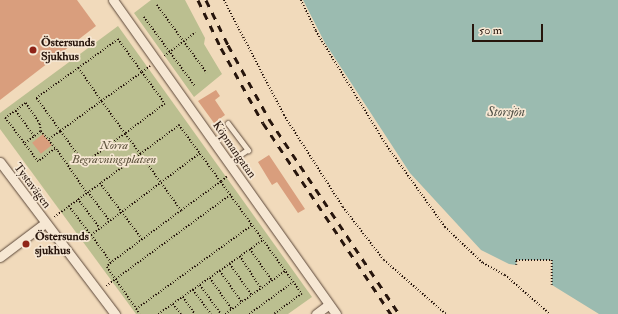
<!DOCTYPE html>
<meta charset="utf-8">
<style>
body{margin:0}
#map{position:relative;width:618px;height:314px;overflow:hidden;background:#f1dabb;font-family:"IM FELL Double Pica",serif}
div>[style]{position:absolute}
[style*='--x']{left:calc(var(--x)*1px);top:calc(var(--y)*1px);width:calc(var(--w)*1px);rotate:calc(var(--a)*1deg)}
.green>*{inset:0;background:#bbbf90}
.water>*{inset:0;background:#9bbbb0}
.building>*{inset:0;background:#d99e7d;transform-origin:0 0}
.path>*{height:1.5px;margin-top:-0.75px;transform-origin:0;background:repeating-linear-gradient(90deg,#27150c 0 1px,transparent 0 3px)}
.roads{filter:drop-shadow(0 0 1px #5a4638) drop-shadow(0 0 1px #5a4638)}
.service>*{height:4.5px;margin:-2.25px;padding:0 2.25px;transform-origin:2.25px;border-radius:2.25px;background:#f6e7d3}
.minor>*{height:9px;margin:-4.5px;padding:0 4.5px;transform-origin:4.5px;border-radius:4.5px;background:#f6e7d3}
.rail>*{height:3px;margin-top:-1.5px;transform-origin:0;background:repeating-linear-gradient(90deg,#27150c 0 7px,transparent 0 14px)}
.dots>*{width:11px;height:11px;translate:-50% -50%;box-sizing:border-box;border:2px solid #f6e7d3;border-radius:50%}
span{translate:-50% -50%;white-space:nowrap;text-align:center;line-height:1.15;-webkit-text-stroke:3.5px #f6e7d3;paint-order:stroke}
.poi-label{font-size:12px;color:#27150c;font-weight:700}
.left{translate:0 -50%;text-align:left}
.park-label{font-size:12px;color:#5b503a;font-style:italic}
.street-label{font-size:12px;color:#27150c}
.water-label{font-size:13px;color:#504f45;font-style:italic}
.scale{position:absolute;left:472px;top:24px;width:71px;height:18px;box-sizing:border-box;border:2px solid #27150c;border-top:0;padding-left:5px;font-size:12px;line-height:14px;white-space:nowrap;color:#27150c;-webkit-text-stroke:3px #f6e7d3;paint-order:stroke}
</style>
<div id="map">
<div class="green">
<div style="clip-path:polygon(151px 0,185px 0,205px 38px,204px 44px,222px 74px,194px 97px,134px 13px)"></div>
<div style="clip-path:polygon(118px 26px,312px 297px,288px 314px,136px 314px,0 129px,0 113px)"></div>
</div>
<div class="water">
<div style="clip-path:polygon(303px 0,618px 0,618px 314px,599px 314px,552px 285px,552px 260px,517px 260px,516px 265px,509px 264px,481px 250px,410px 173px,325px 43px)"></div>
</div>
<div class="building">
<div style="clip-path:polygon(0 0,77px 0,96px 26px,0 100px)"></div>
<div style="clip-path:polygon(216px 90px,220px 96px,215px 100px,225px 115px,214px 123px,198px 101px)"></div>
<div style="left:43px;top:134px;width:14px;height:14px;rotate:51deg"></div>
<div style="clip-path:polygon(269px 155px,305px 209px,298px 213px,277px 182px,272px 185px,258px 162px)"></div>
</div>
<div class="path">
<div style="--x:224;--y:0;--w:130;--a:62.4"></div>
<div style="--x:284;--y:115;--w:109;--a:57.3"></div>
<div style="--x:343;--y:207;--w:67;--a:52.3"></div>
<div style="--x:384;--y:260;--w:82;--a:41.1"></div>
<div style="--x:301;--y:0;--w:34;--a:64"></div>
<div style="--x:316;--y:31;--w:135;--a:58.3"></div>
<div style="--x:387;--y:146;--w:100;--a:54.4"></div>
<div style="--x:445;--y:227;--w:52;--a:43.5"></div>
<div style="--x:483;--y:263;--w:25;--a:29"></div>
<div style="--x:505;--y:275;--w:60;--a:40.9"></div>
<div style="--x:157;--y:5;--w:84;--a:53.7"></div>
<div style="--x:144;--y:17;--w:86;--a:53.5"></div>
<div style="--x:164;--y:56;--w:39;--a:-37"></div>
<div style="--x:16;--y:111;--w:31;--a:54"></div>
<div style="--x:49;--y:139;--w:14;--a:-36"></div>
<div style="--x:60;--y:131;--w:41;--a:-126"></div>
<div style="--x:36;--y:98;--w:52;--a:-35.5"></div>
<div style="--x:25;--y:143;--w:20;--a:-37"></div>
<div style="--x:55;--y:149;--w:21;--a:143"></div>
<div style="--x:38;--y:162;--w:55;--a:-126.9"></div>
<div style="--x:5;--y:118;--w:26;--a:-36"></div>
<div style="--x:26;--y:103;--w:25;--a:56"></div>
<div style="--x:40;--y:124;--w:7;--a:82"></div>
<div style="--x:41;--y:131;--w:26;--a:50"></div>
<div style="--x:58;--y:151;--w:51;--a:55.4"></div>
<div style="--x:227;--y:177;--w:8;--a:140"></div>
<div style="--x:221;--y:182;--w:138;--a:54.1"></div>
<div style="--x:302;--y:294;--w:34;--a:144"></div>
<div style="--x:100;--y:183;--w:70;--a:53.1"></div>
<div style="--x:88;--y:192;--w:36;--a:53"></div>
<div style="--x:78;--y:199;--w:36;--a:53"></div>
<div style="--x:69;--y:206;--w:36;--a:53"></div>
<div style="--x:181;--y:211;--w:87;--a:143.4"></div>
<div style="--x:111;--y:263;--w:34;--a:-126"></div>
<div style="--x:91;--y:235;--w:136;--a:-37"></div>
<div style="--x:54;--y:217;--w:41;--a:-36"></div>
<div style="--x:87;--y:193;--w:66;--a:-36.3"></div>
<div style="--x:140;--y:154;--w:49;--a:-36.6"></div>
<div style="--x:179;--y:125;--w:71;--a:53.6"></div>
<div style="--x:221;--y:182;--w:49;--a:144.1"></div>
<div style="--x:181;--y:211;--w:36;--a:-126"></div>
<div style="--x:160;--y:182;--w:34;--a:-126"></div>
<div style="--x:140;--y:154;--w:25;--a:-127"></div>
<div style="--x:125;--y:134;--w:41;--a:-126"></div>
<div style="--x:101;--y:101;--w:40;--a:-124.9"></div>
<div style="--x:78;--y:68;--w:49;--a:-35.9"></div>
<div style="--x:118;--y:39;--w:41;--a:54"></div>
<div style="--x:142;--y:72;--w:39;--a:54"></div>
<div style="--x:165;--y:104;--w:50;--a:143.1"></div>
<div style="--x:125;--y:134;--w:51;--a:143.8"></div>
<div style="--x:84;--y:164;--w:41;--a:-126"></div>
<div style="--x:60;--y:131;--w:51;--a:-36.2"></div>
<div style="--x:101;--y:101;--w:50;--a:-35.3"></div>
<div style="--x:142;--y:72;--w:10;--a:-37"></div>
<div style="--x:250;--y:249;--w:38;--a:55"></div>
<div style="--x:240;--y:256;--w:38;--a:57"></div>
<div style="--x:111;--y:263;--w:6;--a:135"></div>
<div style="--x:107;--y:267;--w:57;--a:54.9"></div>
<div style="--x:230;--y:264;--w:38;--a:55"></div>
<div style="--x:516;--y:265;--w:5;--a:-90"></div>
<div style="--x:516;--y:260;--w:36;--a:0"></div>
<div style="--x:552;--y:260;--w:25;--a:90"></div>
<div style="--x:220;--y:271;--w:38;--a:55"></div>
<div style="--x:210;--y:278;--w:38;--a:55"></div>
<div style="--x:200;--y:285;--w:36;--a:54"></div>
<div style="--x:106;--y:286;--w:154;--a:-36.3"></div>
<div style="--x:193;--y:290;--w:30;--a:53"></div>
<div style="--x:183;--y:297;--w:21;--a:55"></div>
<div style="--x:173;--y:304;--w:13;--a:51"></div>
<div style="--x:136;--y:309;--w:143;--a:-35.9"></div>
<div style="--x:158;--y:314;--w:128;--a:-35.2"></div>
<div style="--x:225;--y:314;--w:74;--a:-35.6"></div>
<div style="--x:249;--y:314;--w:54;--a:-36"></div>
</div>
<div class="roads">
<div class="service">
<div style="--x:228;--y:123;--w:34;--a:53"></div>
<div style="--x:248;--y:150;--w:23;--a:146"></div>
</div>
<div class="minor">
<div style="--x:113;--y:0;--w:385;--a:54.6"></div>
<div style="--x:0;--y:162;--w:191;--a:52.9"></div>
<div style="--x:0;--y:257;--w:56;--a:-37.1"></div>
<div style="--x:316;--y:314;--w:15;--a:-37"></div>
</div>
</div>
<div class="rail">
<div style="--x:198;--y:0;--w:53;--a:64.4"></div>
<div style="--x:221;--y:48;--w:86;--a:60.8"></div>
<div style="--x:263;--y:123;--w:230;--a:56.2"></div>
<div style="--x:206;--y:0;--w:50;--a:63.9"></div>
<div style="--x:228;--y:45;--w:85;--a:61"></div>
<div style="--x:269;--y:119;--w:234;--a:56.3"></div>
</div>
<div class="dots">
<div style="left:33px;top:50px;background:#8f2418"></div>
<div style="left:26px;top:244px;background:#8f2418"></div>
</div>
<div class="poi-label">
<span class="left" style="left:41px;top:50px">Östersunds<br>Sjukhus</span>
<span class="left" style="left:35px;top:244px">Östersunds<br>sjukhus</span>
</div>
<div class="park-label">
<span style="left:114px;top:153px">Norra<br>Begravningsplatsen</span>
</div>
<div class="street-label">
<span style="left:234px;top:150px;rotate:55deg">Köpmangatan</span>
<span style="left:32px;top:186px;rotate:53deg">Tystavägen</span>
</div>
<div class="water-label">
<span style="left:506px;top:112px">Storsjön</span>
</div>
<div class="scale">50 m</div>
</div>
